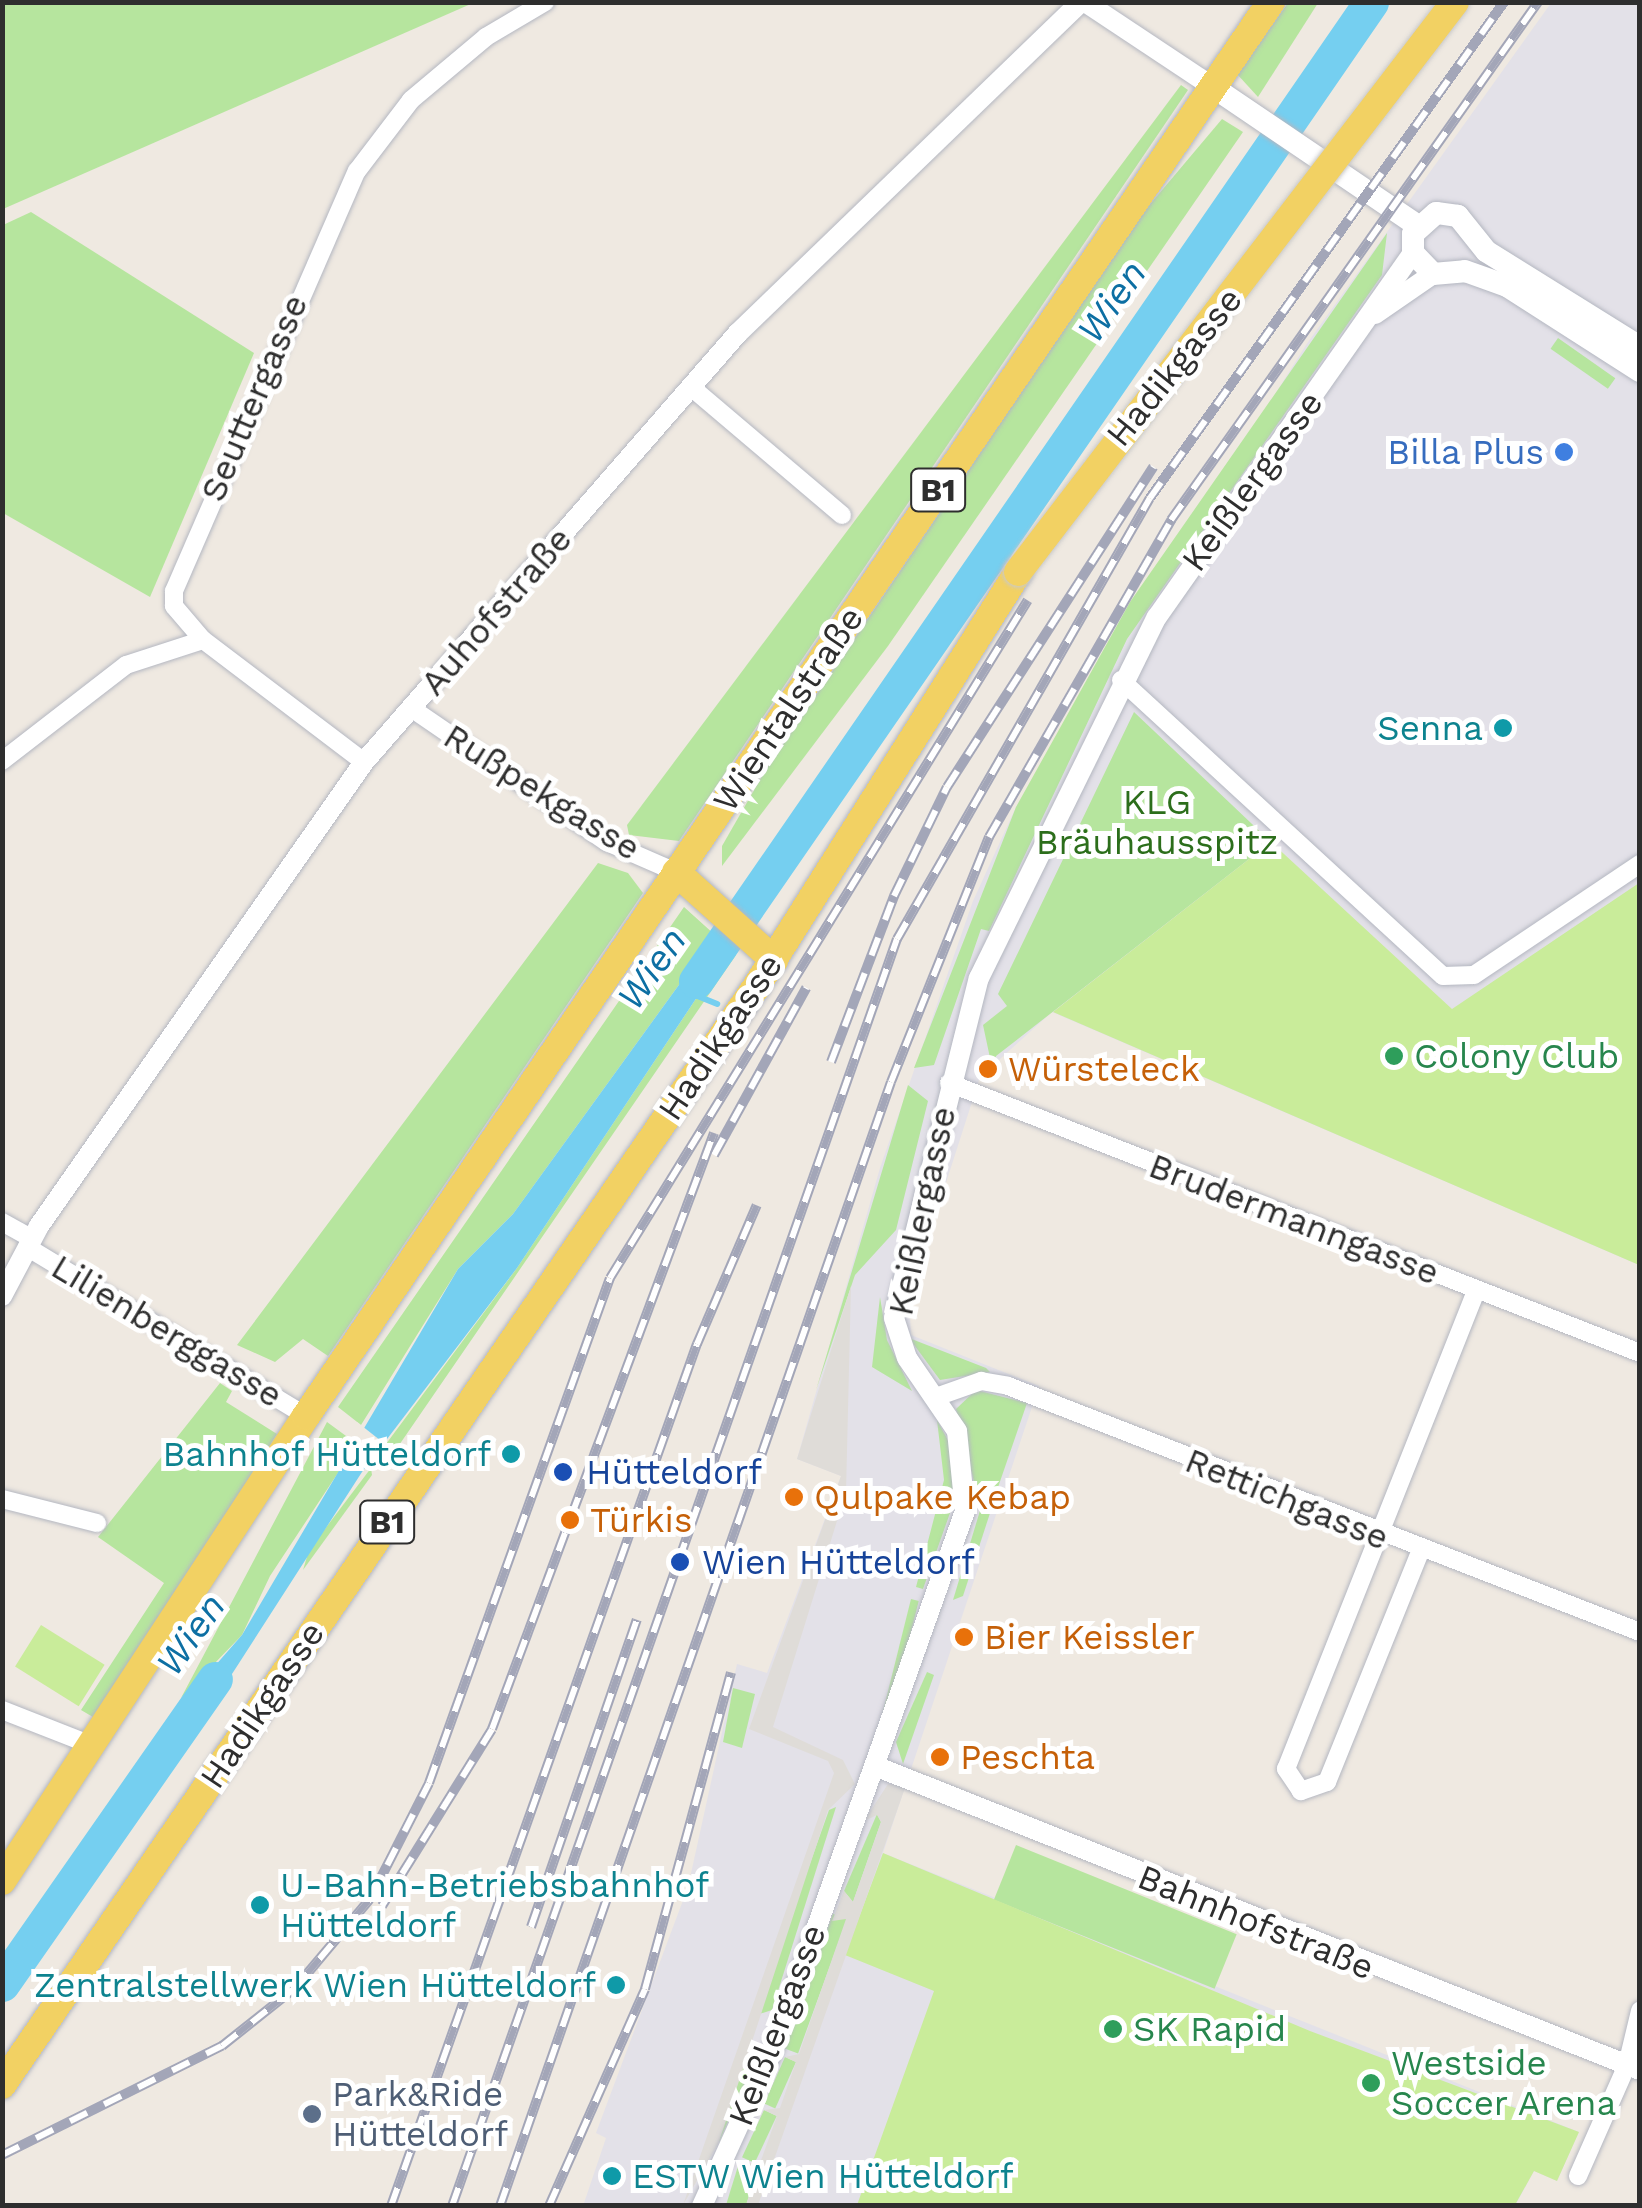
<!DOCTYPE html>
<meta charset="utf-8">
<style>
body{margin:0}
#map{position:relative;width:1642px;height:2208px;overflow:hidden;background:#efe9e1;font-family:"Work Sans",sans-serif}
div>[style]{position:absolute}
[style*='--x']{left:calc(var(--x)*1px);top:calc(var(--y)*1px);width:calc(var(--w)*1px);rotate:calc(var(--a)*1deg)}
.industrial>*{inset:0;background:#e3e1e8}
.green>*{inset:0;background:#b6e59e;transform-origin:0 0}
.pitch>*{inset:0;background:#c9ec9a;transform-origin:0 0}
.plaza>*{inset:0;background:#dfdcd8}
.water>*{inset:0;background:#75cff0}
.pier>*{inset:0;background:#efe9e1}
.stream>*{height:6px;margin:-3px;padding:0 3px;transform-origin:3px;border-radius:3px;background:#75cff0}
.river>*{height:35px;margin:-17.5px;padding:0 17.5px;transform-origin:17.5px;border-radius:17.5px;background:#75cff0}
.roads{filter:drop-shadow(0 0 2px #b4b7c1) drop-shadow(0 0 2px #b4b7c1)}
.minor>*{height:18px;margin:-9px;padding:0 9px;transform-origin:9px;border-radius:9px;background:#fff}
.tertiary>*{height:20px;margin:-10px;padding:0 10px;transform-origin:10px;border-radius:10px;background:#fff}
.secondary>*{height:22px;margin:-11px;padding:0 11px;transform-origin:11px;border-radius:11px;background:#fff}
.primary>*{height:28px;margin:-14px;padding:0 14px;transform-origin:14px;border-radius:14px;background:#f2d163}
.rail>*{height:10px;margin-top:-5px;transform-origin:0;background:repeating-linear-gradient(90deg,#fff 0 19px,#a3a6b8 0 38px);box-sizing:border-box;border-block:2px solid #a3a6b8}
.bridges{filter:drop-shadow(0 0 2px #c9c9c9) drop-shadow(0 0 2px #c9c9c9)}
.primary-bridge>*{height:28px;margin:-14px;padding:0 14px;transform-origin:14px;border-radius:14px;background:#f2d163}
.dots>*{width:28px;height:28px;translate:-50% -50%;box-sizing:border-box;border:5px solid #fff;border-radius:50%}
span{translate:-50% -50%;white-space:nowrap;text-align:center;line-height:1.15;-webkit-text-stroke:10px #fff;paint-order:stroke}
.shield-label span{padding:2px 8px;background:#fff;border:2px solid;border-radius:8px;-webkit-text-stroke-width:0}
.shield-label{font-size:32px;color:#2e2e2e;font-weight:700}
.street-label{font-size:35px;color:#2e2e2e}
.shop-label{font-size:35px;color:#366cbe}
.right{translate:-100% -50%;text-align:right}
.culture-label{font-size:35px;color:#0d838f}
.left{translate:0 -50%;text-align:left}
.park-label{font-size:35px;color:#2c6e1b}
.leisure-label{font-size:35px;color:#27864d}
.food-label{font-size:35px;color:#c56008}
.transit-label{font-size:35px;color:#164399}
.service-label{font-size:35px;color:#4e5e75}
.water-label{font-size:38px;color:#0d6fa3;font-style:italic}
.frame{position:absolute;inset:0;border:5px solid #2e2e2e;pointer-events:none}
</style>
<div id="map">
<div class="industrial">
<div style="clip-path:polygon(1551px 3px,1639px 3px,1639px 1265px,1052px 1012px,980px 1077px,909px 1298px,911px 1335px,1039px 1386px,883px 1853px,1579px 2132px,1557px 2181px,1534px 2171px,1515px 2206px,583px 2206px,606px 2138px,596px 2133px,688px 1887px,737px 1664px,767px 1673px,841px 1476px,797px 1459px,880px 1168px,973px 901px,1016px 807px,1306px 345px)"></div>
</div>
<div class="green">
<div style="clip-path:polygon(3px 2px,473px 2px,473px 3px,3px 209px)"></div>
<div style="clip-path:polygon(1288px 3px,1318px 3px,1258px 97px,1237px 74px)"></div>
<div style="clip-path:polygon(1181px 85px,1188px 90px,679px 841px,629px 835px,627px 825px)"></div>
<div style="clip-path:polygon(1222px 119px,1243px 132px,888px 646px,722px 866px,722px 846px,765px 771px,1141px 215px)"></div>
<div style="clip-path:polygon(31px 212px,254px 353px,150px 597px,3px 513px,3px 225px)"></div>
<div style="clip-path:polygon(1387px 233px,1382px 275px,1127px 639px,989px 931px,981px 929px,934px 1065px,914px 1068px,1016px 807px,1130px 602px)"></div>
<div style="left:1558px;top:338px;width:70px;height:13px;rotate:35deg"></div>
<div style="clip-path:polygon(1134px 712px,1271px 842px,996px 1056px,993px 1072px,983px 1025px,1007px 1006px,998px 994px)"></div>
<div style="clip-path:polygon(598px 863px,628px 873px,643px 893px,328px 1356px,303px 1339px,275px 1362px,237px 1345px)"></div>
<div style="clip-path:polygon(684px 907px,715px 935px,513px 1214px,458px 1269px,361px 1425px,338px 1407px)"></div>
<div style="clip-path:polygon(729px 949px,736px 955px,395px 1451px,386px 1444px,517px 1268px)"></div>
<div style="clip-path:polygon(908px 1085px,928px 1101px,896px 1230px,855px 1275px,816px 1390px)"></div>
<div style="clip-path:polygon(880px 1297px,887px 1340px,912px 1391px,872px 1367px)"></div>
<div style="clip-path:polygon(909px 1338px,986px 1368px,990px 1372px,940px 1380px)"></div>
<div style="clip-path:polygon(220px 1383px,232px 1391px,226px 1402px,277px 1434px,98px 1720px,81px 1710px,164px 1583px,98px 1537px)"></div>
<div style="clip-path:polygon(976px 1390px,1027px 1403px,995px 1496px,976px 1490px,956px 1409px)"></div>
<div style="clip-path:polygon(937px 1420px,950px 1444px,955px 1499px,923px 1589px,916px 1587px,944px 1480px)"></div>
<div style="clip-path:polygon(327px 1422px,357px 1444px,270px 1576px,242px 1635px,181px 1698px)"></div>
<div style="clip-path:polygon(371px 1468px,372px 1475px,303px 1570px,309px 1550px)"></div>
<div style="clip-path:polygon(982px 1504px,992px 1507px,963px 1596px,953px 1600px)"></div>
<div style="left:911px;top:1599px;width:8px;height:127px;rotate:14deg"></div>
<div style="clip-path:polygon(927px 1672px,934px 1675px,903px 1764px,896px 1742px)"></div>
<div style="clip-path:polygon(733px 1688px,755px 1694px,742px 1748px,723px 1742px)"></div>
<div style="clip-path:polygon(836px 1807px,772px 2010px,756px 2015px,829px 1810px)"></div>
<div style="clip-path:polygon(877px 1814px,881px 1822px,853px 1902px,844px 1891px)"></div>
<div style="left:1016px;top:1845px;width:238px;height:59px;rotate:22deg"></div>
<div style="left:847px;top:1919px;width:143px;height:15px;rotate:110deg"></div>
<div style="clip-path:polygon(745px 2048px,751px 2069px,719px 2142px,713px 2139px)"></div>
<div style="left:785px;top:2057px;width:12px;height:51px;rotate:24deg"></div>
<div style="left:764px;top:2110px;width:14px;height:52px;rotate:25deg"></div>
<div style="clip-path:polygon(739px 2163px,757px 2172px,746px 2205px,726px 2205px)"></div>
</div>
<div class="pitch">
<div style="clip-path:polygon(1271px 842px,1452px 1009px,1639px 883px,1639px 1265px,1053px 1012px)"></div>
<div style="left:41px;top:1625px;width:75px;height:49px;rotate:32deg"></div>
<div style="clip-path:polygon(883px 1853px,1310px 2031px,1579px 2132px,1557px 2181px,1534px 2171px,1515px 2205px,857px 2205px,934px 1991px,845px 1955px)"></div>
</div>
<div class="plaza">
<div style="clip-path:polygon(851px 1286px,846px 1492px,773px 1727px,843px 1760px,855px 1784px,828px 1810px,719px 2142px,683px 2205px,834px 1773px,828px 1761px,749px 1729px,841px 1476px,797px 1459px)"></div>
<div style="clip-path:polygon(888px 1784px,906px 1785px,758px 2205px,746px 2205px,757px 2172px,739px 2163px,760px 2163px,777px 2116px,764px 2110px,780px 2108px,796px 2062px,785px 2057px,799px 2054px,846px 1919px,832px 1921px,844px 1891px,853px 1902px,881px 1822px,877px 1815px,864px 1821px)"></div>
</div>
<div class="water">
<div style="clip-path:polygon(715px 935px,729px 949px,517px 1268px,362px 1472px,203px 1719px,178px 1708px,242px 1635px,458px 1269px,513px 1214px)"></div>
</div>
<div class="pier">
<div style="clip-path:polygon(357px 1422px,390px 1448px,380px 1462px,353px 1441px)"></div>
</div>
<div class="stream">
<div style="--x:695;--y:995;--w:24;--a:22"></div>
</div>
<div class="river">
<div style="--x:696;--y:981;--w:1189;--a:-55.41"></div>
<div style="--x:2;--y:1984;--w:372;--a:-55.1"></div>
</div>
<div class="roads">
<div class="minor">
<div style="--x:691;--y:387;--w:198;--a:40.3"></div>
<div style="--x:1121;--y:680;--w:437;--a:42.6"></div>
<div style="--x:1443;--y:976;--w:31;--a:-2"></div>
<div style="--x:1474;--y:975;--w:200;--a:-33.8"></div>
<div style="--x:411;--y:708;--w:237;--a:34.4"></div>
<div style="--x:607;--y:842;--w:75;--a:23.5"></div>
<div style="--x:2;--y:761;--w:157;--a:-37.7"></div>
<div style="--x:126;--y:665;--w:81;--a:-18"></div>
<div style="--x:364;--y:762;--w:202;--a:-142.8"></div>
<div style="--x:203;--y:640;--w:45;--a:-130.5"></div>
<div style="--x:174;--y:606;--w:15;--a:-90"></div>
<div style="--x:174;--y:591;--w:458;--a:-66.5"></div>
<div style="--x:357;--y:171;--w:89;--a:-52.7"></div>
<div style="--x:411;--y:100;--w:98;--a:-40"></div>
<div style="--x:486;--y:37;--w:69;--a:-30.7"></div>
<div style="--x:949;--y:1083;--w:742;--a:21.34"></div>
<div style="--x:2;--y:1222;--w:33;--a:29"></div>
<div style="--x:27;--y:1247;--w:326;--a:31.2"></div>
<div style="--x:936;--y:1397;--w:48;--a:-19.6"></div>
<div style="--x:981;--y:1381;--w:27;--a:10"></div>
<div style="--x:1008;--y:1386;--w:678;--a:21.27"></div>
<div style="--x:2;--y:1499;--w:98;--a:14.2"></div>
<div style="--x:1420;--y:1552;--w:248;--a:112"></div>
<div style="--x:1327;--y:1782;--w:28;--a:161"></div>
<div style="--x:1301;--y:1791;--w:27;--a:-124"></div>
<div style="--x:1286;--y:1769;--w:514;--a:-68.32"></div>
<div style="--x:2;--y:1710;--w:99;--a:21.4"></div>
<div style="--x:1578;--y:2176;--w:121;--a:-66.2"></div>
<div style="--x:1627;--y:2065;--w:56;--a:-76.5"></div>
</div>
<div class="tertiary">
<div style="--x:1085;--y:2;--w:154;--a:33.6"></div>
<div style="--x:1375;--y:314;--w:70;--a:-34.6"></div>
<div style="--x:2;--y:1296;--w:79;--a:-62.1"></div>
<div style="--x:39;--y:1226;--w:566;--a:-54.99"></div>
<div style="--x:364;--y:762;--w:569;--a:-48.92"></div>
<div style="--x:738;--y:333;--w:477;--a:-44"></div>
<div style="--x:875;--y:1766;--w:823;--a:21.67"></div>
<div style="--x:702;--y:2206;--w:175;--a:-65.6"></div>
<div style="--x:774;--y:2047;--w:569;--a:-70.39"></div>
<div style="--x:965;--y:1511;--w:80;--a:-95.7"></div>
<div style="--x:957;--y:1431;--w:88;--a:-124.4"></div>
<div style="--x:907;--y:1358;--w:42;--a:-108"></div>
<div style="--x:894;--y:1318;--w:350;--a:-76"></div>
<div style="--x:979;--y:978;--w:402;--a:-63.8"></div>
<div style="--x:1157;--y:617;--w:445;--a:-54.9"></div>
</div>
<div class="secondary">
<div style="--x:1213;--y:87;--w:248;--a:34.1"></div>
<div style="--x:1640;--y:347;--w:181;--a:-148.1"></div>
<div style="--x:1486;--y:251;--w:45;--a:-128.7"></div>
<div style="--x:1458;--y:216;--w:22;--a:-172"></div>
<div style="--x:1436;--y:213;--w:31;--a:138"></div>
<div style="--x:1413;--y:234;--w:19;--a:90"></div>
<div style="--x:1413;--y:253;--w:29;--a:46"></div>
<div style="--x:1433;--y:274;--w:32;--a:-5"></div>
<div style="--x:1465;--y:271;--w:45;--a:19.7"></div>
<div style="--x:1507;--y:286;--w:158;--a:32.6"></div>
</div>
<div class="primary">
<div style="--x:676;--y:872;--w:132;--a:41.9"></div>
<div style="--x:2;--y:1881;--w:556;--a:-56.82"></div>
<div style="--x:306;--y:1416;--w:1712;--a:-55.69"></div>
<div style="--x:2;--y:2085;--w:1332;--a:-55.52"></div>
<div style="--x:756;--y:987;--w:491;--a:-57.7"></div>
</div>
</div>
<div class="rail">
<div style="--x:831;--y:1062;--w:178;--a:-69.2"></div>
<div style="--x:894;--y:896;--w:121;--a:-64.1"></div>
<div style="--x:947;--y:787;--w:381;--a:-57.2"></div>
<div style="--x:714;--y:1155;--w:191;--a:-61.1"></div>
<div style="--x:382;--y:1906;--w:208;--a:-58.1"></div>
<div style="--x:492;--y:1729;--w:636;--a:-69.57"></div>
<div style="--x:531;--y:1927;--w:325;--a:-71"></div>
<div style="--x:2;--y:2155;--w:246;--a:-26.4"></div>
<div style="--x:222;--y:2046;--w:93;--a:-38.5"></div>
<div style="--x:295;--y:1988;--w:116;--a:-49.9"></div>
<div style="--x:370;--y:1899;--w:130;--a:-63"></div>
<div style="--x:429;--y:1783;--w:536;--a:-70.28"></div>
<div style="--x:610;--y:1278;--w:796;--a:-58.35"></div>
<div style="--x:391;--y:2206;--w:915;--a:-70.46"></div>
<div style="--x:697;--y:1344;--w:151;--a:-66.7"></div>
<div style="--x:452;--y:2206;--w:1343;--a:-70.65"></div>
<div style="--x:897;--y:939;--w:508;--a:-60.16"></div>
<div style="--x:1150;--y:498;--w:609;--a:-54.48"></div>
<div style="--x:500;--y:2206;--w:1190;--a:-70.82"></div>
<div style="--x:891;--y:1082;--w:264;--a:-68.2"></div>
<div style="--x:989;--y:837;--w:366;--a:-60.1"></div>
<div style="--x:1171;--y:520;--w:635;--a:-54.68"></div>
<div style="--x:549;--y:2206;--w:237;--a:-66.1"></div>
<div style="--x:645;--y:1989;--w:328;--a:-74.8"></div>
</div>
<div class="bridges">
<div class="primary-bridge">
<div style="--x:1018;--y:572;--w:718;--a:-52.52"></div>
</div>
</div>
<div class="dots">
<div style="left:1564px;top:452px;background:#3f7fe0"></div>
<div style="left:1503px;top:728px;background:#0f9aa8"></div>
<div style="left:1394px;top:1056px;background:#2e9e5b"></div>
<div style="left:988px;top:1069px;background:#e8710a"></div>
<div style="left:511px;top:1454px;background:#0f9aa8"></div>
<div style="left:563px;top:1472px;background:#1a4fb4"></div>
<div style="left:794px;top:1497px;background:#e8710a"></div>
<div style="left:570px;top:1520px;background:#e8710a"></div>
<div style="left:680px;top:1562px;background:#1a4fb4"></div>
<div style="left:964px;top:1637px;background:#e8710a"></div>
<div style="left:940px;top:1757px;background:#e8710a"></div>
<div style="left:260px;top:1905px;background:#0f9aa8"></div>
<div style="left:616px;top:1985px;background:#0f9aa8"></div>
<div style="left:1113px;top:2029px;background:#2e9e5b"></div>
<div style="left:1371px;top:2083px;background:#2e9e5b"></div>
<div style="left:312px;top:2114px;background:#5c6f8a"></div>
<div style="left:612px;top:2176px;background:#0f9aa8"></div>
</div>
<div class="shield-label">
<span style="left:938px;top:490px">B1</span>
<span style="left:387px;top:1522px">B1</span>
</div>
<div class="street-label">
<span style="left:1174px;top:367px;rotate:-51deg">Hadikgasse</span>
<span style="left:254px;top:398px;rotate:-67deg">Seuttergasse</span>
<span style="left:1252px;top:481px;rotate:-54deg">Keißlergasse</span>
<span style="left:496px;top:611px;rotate:-49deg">Auhofstraße</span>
<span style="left:788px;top:709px;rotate:-56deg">Wientalstraße</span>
<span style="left:542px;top:792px;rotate:32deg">Rußpekgasse</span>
<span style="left:720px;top:1037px;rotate:-56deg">Hadikgasse</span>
<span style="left:922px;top:1211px;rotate:-78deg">Keißlergasse</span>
<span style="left:1294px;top:1219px;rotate:21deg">Brudermanngasse</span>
<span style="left:167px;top:1331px;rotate:31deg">Lilienberggasse</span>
<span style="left:1287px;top:1499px;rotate:22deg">Rettichgasse</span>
<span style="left:262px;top:1705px;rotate:-56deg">Hadikgasse</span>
<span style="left:1256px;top:1922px;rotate:22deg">Bahnhofstraße</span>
<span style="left:777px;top:2025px;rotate:-69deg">Keißlergasse</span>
</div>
<div class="shop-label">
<span class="right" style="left:1544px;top:452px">Billa Plus</span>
</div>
<div class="culture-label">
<span class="right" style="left:1483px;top:728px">Senna</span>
<span class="right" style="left:491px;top:1454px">Bahnhof Hütteldorf</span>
<span class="left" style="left:280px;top:1905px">U-Bahn-Betriebsbahnhof<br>Hütteldorf</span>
<span class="right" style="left:596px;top:1985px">Zentralstellwerk Wien Hütteldorf</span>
<span class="left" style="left:632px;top:2176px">ESTW Wien Hütteldorf</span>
</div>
<div class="park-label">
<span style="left:1157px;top:822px">KLG<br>Bräuhausspitz</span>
</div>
<div class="leisure-label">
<span class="left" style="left:1414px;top:1056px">Colony Club</span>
<span class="left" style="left:1133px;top:2029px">SK Rapid</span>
<span class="left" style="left:1391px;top:2083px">Westside<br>Soccer Arena</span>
</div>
<div class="food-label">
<span class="left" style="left:1008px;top:1069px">Würsteleck</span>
<span class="left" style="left:814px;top:1497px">Qulpake Kebap</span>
<span class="left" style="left:590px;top:1520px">Türkis</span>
<span class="left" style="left:984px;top:1637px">Bier Keissler</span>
<span class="left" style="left:960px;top:1757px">Peschta</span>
</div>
<div class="transit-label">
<span class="left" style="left:586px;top:1472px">Hütteldorf</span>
<span class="left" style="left:702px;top:1562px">Wien Hütteldorf</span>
</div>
<div class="service-label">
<span class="left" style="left:332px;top:2114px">Park&amp;Ride<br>Hütteldorf</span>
</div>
<div class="water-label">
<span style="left:1112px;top:302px;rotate:-55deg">Wien</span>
<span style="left:652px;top:969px;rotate:-55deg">Wien</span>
<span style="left:191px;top:1635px;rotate:-55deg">Wien</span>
</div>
<div class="frame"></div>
</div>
